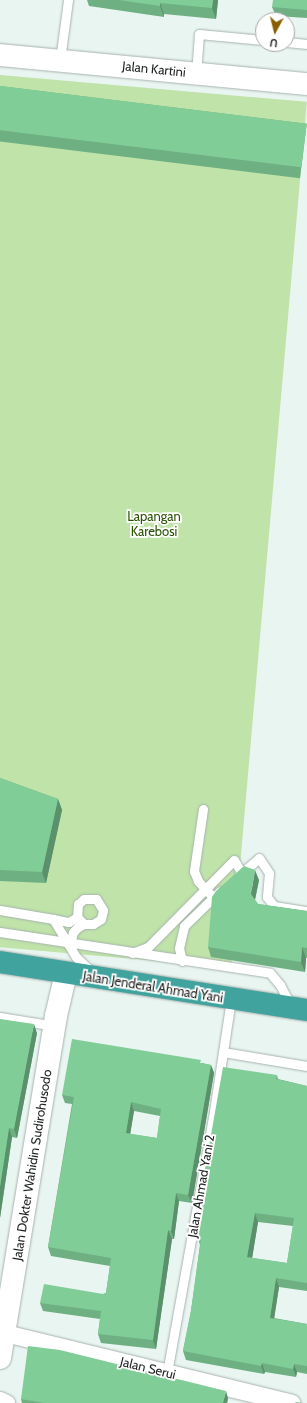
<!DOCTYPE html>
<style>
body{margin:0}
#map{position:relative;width:307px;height:1403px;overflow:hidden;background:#e9f5f0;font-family:Cabin,sans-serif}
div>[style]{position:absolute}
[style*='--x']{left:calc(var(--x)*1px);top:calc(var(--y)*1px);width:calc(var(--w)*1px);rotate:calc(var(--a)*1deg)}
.green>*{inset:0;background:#bfe3a9;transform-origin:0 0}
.roads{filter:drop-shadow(0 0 1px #a7b2ae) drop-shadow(0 0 1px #a7b2ae)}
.lane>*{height:9px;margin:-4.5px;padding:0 4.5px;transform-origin:4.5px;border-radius:4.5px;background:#fff}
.street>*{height:17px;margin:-8.5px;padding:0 8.5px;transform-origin:8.5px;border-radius:8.5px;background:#fff}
.secondary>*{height:22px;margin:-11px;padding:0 11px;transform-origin:11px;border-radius:11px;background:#fff}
.highway>*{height:22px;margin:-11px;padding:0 11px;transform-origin:11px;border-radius:11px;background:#40a39e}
.wall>*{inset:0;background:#6fb083;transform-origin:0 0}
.shaded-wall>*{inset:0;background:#5a906a}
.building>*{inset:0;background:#81cd98;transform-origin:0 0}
span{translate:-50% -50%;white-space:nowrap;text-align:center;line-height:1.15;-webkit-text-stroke:3.5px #fff;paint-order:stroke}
.street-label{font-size:13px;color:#1e2220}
.park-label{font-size:13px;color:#2b5205}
.north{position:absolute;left:255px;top:12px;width:40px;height:40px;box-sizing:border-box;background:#fff;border:1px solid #a5a7a6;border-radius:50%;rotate:187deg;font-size:11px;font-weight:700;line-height:16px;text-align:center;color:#1e2220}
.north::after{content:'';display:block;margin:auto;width:14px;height:18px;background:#895d00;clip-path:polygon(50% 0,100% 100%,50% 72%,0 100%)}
</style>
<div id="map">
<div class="green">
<div style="left:0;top:75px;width:308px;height:869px;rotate:5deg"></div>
</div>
<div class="roads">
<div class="lane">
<div style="--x:287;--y:42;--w:20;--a:6"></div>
<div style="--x:60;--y:60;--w:61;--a:-82.4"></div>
<div style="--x:196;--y:74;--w:40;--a:-85.7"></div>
<div style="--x:199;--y:34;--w:64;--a:5.4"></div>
<div style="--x:203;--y:809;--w:63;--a:98.3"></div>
<div style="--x:194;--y:871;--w:11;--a:68"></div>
<div style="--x:198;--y:881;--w:18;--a:47"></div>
<div style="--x:239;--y:875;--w:26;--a:-40"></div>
<div style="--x:259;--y:858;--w:18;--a:56"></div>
<div style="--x:269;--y:873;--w:24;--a:95"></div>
<div style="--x:267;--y:897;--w:11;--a:52"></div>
<div style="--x:274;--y:906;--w:33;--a:9"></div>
<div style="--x:0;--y:910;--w:54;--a:9.6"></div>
<div style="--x:53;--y:919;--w:44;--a:58.8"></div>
<div style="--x:76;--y:957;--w:22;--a:43"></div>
<div style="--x:53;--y:919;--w:16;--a:11"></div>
<div style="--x:69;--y:922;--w:9;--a:-32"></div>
<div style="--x:0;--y:932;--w:273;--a:8.6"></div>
<div style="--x:270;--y:973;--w:16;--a:50"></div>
<div style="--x:280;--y:985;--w:24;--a:62"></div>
<div style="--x:70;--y:944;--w:12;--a:-76"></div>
<div style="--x:73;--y:932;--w:7;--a:-45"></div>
<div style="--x:78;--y:927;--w:7;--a:-27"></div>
<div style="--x:84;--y:924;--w:9;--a:0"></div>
<div style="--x:93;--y:924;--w:9;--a:-32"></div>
<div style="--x:101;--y:919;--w:9;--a:-77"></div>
<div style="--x:103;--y:910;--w:13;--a:-122"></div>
<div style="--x:96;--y:899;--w:12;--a:180"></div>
<div style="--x:84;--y:899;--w:8;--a:140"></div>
<div style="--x:78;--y:904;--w:13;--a:94"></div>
<div style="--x:77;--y:917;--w:10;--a:45"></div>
<div style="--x:132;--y:953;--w:17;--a:-21"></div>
<div style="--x:148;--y:947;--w:122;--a:-45.3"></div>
<div style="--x:234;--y:860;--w:14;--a:60"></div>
<div style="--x:182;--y:961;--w:13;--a:-103"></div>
<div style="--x:179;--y:948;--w:23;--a:-77"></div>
<div style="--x:184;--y:926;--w:50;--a:-44.2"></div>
<div style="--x:0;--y:1017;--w:56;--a:9.3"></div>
<div style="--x:223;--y:1052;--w:85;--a:9.5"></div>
<div style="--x:167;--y:1373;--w:259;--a:-79.8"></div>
<div style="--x:213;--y:1118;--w:120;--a:-81.4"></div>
</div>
<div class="street">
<div style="--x:5;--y:1333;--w:295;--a:13.7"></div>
<div style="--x:0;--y:1400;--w:7;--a:27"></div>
</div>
<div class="secondary">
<div style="--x:0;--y:55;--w:308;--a:5.4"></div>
<div style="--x:0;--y:1358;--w:347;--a:-80.7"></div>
<div style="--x:56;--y:1016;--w:44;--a:-76.9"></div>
</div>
<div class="highway">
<div style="--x:0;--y:962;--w:311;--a:8.9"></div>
</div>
</div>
<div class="wall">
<div style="clip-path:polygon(87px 0,218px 0,216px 19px,164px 14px,164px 17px,89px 6px)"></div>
<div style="clip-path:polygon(307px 0,307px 18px,276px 16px,272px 7px)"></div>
<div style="left:0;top:86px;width:309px;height:55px;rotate:7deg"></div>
<div style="clip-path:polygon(0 778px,58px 799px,62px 810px,46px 883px,0 881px)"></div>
<div style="clip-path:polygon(259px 880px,255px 900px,258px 904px,307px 911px,307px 958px,306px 958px,305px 972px,211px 957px,208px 947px)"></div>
<div style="clip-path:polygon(0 1019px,37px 1033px,17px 1138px,12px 1137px,0 1218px)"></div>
<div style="clip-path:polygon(evenodd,202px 1063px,211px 1065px,214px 1073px,192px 1203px,179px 1201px,174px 1239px,172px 1239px,156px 1349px,101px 1343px,98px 1334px,100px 1319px,43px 1311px,40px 1303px,103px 1294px,106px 1293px,110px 1266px,51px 1256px,48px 1247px,72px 1104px,65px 1103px,62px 1095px,202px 1063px,134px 1111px,160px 1116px,157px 1138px,130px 1134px,134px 1111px)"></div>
<div style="clip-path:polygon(evenodd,277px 1075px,278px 1079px,307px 1086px,307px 1291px,279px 1287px,274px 1318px,307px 1324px,307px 1374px,297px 1372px,296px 1377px,265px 1372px,264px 1374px,186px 1360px,183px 1351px,191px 1311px,200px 1245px,198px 1238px,204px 1205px,200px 1197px,277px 1075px,258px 1222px,293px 1226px,287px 1263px,252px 1258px,258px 1222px)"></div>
<div style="clip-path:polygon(228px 1398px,227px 1403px,22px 1403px,21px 1399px)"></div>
</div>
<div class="shaded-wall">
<div style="clip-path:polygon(213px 0,218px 0,216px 19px,212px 8px)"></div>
<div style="clip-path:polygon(160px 3px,164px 14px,164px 17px,160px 6px)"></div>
<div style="clip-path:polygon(58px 799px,62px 810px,46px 883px,42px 872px)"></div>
<div style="clip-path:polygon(255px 870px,259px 880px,254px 904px,251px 894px)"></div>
<div style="clip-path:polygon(302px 947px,306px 958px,305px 972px,301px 962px)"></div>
<div style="clip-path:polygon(34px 1024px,37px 1033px,17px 1138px,14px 1129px)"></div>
<div style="clip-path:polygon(211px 1065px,214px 1073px,192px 1203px,188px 1195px)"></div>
<div style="clip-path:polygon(131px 1102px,134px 1111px,129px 1141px,126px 1133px)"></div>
<div style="clip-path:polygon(9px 1128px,12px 1137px,0 1218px,0 1187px)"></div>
<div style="clip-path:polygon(176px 1193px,179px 1201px,174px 1239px,171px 1231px)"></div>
<div style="clip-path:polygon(255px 1213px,258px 1222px,251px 1265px,247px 1257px)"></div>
<div style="clip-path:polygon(168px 1230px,172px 1239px,156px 1349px,153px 1340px)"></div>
<div style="clip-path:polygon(276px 1278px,279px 1287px,273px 1326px,270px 1318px)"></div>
<div style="clip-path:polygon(262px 1363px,265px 1372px,264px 1374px,261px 1366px)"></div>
<div style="clip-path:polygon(294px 1364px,297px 1372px,296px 1377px,293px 1369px)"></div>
<div style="clip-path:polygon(226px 1391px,228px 1398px,227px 1403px,223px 1403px)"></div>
</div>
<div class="building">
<div style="clip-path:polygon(119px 0,213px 0,212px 8px,160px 3px,160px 6px)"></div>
<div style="clip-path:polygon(273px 0,307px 0,307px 10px,272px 7px)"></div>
<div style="left:0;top:86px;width:309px;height:44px;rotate:7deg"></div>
<div style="clip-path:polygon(0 778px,58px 799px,42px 872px,0 870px)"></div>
<div style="clip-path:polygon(244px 866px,255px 870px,251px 894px,258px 904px,307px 911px,307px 948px,302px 947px,301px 962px,208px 947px,212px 897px,216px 891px)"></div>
<div style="clip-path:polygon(0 1019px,34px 1024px,14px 1129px,9px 1128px,0 1187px)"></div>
<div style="clip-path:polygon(evenodd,72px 1039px,201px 1060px,200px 1063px,211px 1065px,188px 1195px,176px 1193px,171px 1231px,168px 1230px,153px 1340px,98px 1334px,101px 1311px,40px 1303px,44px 1284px,103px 1294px,106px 1293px,111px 1258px,48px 1247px,74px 1097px,62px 1095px,72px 1039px,131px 1102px,161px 1109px,157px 1138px,126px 1133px,131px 1102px)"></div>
<div style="clip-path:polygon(evenodd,223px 1067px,277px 1075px,276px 1079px,307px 1086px,307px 1283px,276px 1278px,270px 1318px,307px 1324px,307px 1366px,294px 1364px,293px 1369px,262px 1363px,261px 1366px,183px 1351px,191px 1311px,201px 1239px,198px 1238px,205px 1197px,200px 1197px,223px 1067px,255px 1213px,294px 1218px,287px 1263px,247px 1257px,255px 1213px)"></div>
<div style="clip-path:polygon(28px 1346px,60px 1350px,226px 1391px,223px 1403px,44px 1403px,21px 1399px)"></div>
<div style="clip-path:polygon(297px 1402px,303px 1403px,294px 1403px)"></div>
</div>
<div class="street-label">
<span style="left:154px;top:69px;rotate:6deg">Jalan Kartini</span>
<span style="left:153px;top:987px;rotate:9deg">Jalan Jenderal Ahmad Yani</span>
<span style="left:32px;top:1165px;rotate:-81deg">Jalan Dokter Wahidin Sudirohusodo</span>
<span style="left:201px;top:1186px;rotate:-80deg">Jalan Ahmad Yani 2</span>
<span style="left:148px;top:1368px;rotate:14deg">Jalan Serui</span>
</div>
<div class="park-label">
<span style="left:154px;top:524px">Lapangan<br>Karebosi</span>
</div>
<div class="north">U</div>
</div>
